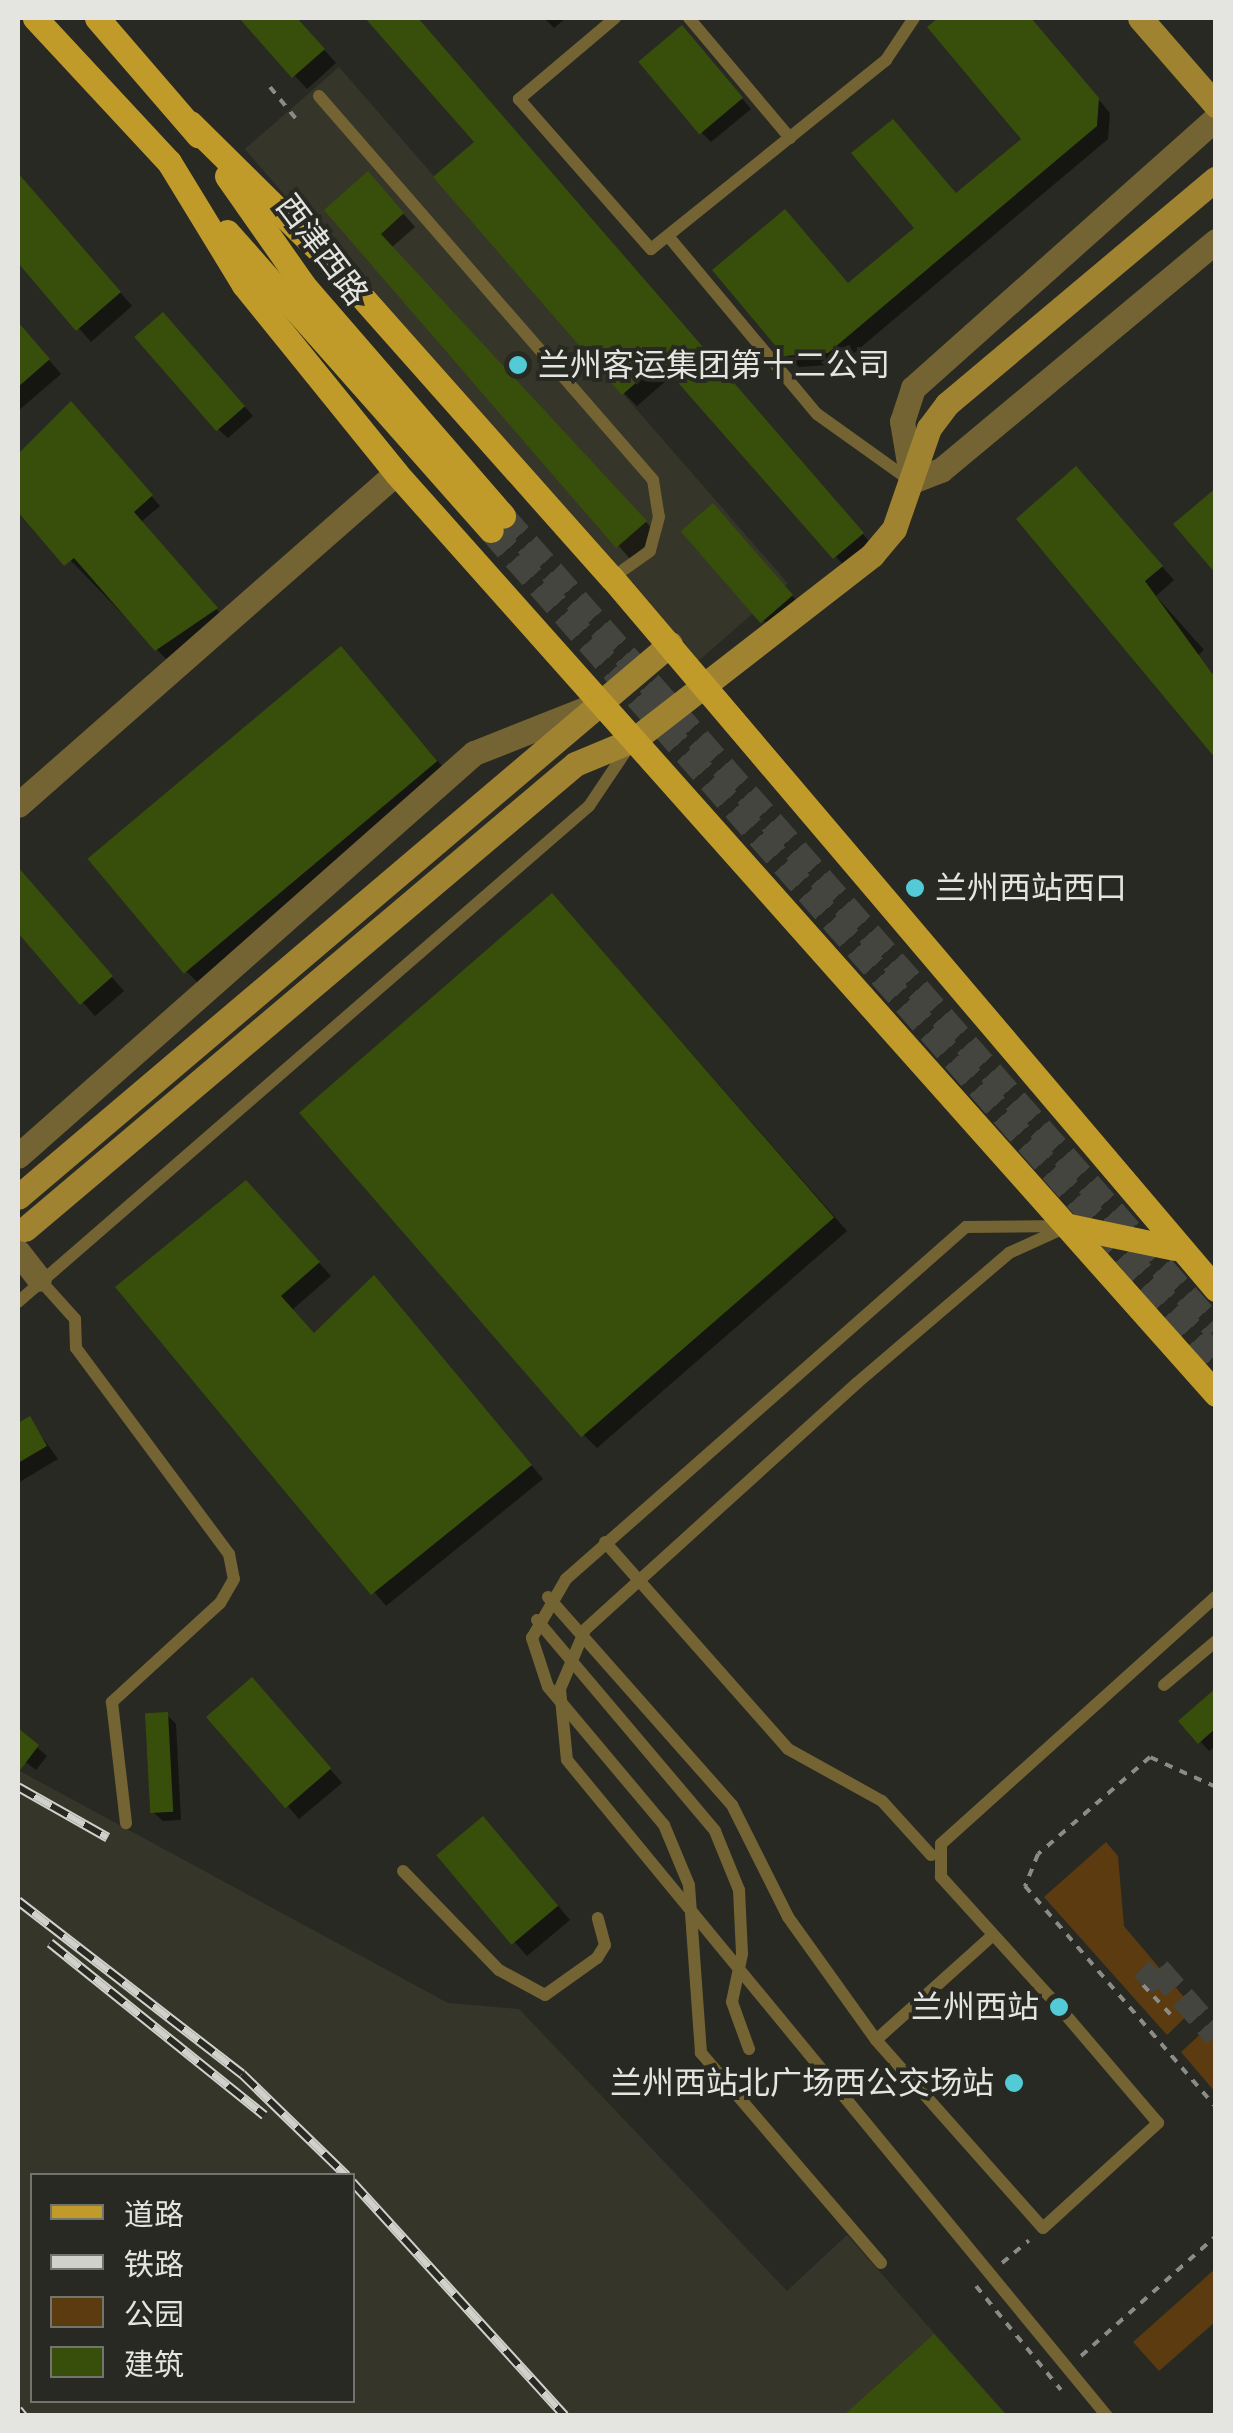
<!DOCTYPE html>
<meta charset="utf-8">
<style>
body{margin:0}
#map{position:relative;width:1233px;height:2433px;overflow:hidden;background:#282922;font-family:Rubik,"Noto Sans SC",sans-serif}
div>[style]{position:absolute}
[style*='--x']{left:calc(var(--x)*1px);top:calc(var(--y)*1px);width:calc(var(--w)*1px);rotate:calc(var(--a)*1deg)}
.built>*{inset:0;background:#353529;transform-origin:0 0}
.green>*{inset:0;background:#5b3b0f}
.shadow>*{inset:0;background:#0007}
.building>*{inset:0;background:#384f0b;transform-origin:0 0}
.street-tunnel>*{height:25px;margin-top:-12.5px;transform-origin:0;background:repeating-linear-gradient(90deg,#44453e 0 25px,transparent 0 37px)}
.primary-tunnel>*{height:25px;margin-top:-12.5px;transform-origin:0;background:repeating-linear-gradient(90deg,#44453e 0 25px,transparent 0 37px)}
.path>*{height:4px;margin-top:-2px;transform-origin:0;background:repeating-linear-gradient(90deg,#8b8c87 0 8px,transparent 0 16px)}
.lane>*{height:12px;margin:-6px;padding:0 6px;transform-origin:6px;border-radius:6px;background:#746333}
.street>*{height:25px;margin:-12.5px;padding:0 12.5px;transform-origin:12.5px;border-radius:12.5px;background:#746333}
.secondary>*{height:25px;margin:-12.5px;padding:0 12.5px;transform-origin:12.5px;border-radius:12.5px;background:#a08331}
.primary>*{height:25px;margin:-12.5px;padding:0 12.5px;transform-origin:12.5px;border-radius:12.5px;background:#c19b2a}
.rail>*{height:10px;margin-top:-5px;transform-origin:0;background:repeating-linear-gradient(90deg,#282922 0 19px,#d1d1cc 0 38px);box-sizing:border-box;border-block:2px solid #d1d1cc}
.lane-bridge>*{height:12px;margin:-6px;padding:0 6px;transform-origin:6px;border-radius:6px;background:#746333}
.dots>*{width:28px;height:28px;translate:-50% -50%;box-sizing:border-box;border:5px solid #282922;border-radius:50%}
span{translate:-50% -50%;white-space:nowrap;text-align:center;line-height:1.15;-webkit-text-stroke:8px #282922;paint-order:stroke}
.street-label{font-size:32px;color:#e4e4e0}
.poi-label{font-size:32px;color:#e4e4e0}
.left{translate:0 -50%;text-align:left}
.right{translate:-100% -50%;text-align:right}
.frame{position:absolute;inset:0;border:20px solid #e4e4e0;pointer-events:none}
.legend{position:absolute;left:30px;top:2173px;width:325px;height:230px;box-sizing:border-box;background:#282922;border:2px solid #73746e;margin:0;padding:12px 18px;list-style:none;font-size:30px;color:#e4e4e0}
.legend li{display:flex;align-items:center;gap:20px;height:50px}
.legend b{width:50px;border:2px solid #73746e}
</style>
<div id="map">
<div class="built">
<div style="left:339px;top:67px;width:684px;height:125px;rotate:49deg"></div>
<div style="clip-path:polygon(evenodd,18px 1770px,448px 2003px,519px 2009px,787px 2291px,847px 2235px,1007px 2415px,18px 2415px,18px 1770px,32px 2176px,352px 2176px,352px 2400px,32px 2400px,32px 2176px)"></div>
</div>
<div class="green">
<div style="clip-path:polygon(1106px 1842px,1118px 1856px,1124px 1926px,1194px 2009px,1167px 2035px,1044px 1897px)"></div>
<div style="clip-path:polygon(1208px 2027px,1215px 2035px,1215px 2092px,1181px 2052px)"></div>
<div style="clip-path:polygon(1215px 2269px,1215px 2322px,1159px 2371px,1133px 2342px)"></div>
</div>
<div class="shadow">
<div style="clip-path:polygon(242px 18px,296px 18px,336px 63px,307px 89px)"></div>
<div style="clip-path:polygon(368px 18px,416px 18px,874px 547px,848px 570px,674px 374px,637px 406px,624px 393px,477px 142px)"></div>
<div style="clip-path:polygon(544px 18px,566px 18px,554px 28px)"></div>
<div style="clip-path:polygon(942px 18px,1030px 18px,1110px 113px,1108px 139px,841px 364px,799px 367px,786px 354px,849px 286px,1025px 139px,931px 27px)"></div>
<div style="clip-path:polygon(691px 38px,751px 109px,711px 142px,702px 133px)"></div>
<div style="clip-path:polygon(18px 174px,132px 306px,91px 342px,18px 259px)"></div>
<div style="clip-path:polygon(381px 188px,415px 227px,391px 248px,658px 535px,630px 559px,327px 210px)"></div>
<div style="clip-path:polygon(18px 324px,61px 374px,18px 411px)"></div>
<div style="clip-path:polygon(172px 325px,253px 416px,228px 438px,218px 429px)"></div>
<div style="clip-path:polygon(71px 404px,160px 506px,141px 522px,225px 619px,166px 659px,18px 506px,18px 455px)"></div>
<div style="clip-path:polygon(1089px 483px,1174px 580px,1156px 596px,1204px 650px,1195px 658px,1216px 751px)"></div>
<div style="clip-path:polygon(722px 516px,801px 606px,772px 629px,762px 619px)"></div>
<div style="clip-path:polygon(353px 662px,449px 774px,199px 984px,186px 971px)"></div>
<div style="clip-path:polygon(18px 870px,124px 991px,95px 1016px,18px 929px)"></div>
<div style="clip-path:polygon(565px 909px,847px 1231px,597px 1448px,584px 1435px)"></div>
<div style="clip-path:polygon(258px 1196px,331px 1276px,292px 1310px,315px 1336px,386px 1292px,543px 1479px,386px 1606px,119px 1287px)"></div>
<div style="clip-path:polygon(29px 1419px,58px 1459px,18px 1483px,18px 1426px)"></div>
<div style="clip-path:polygon(1216px 1692px,1216px 1746px,1209px 1751px,1182px 1721px)"></div>
<div style="clip-path:polygon(265px 1693px,342px 1783px,299px 1819px,210px 1717px)"></div>
<div style="clip-path:polygon(167px 1715px,176px 1724px,181px 1820px,163px 1821px,153px 1812px)"></div>
<div style="clip-path:polygon(18px 1731px,47px 1756px,36px 1770px,18px 1756px)"></div>
<div style="clip-path:polygon(496px 1833px,570px 1920px,527px 1956px,440px 1856px)"></div>
</div>
<div class="building">
<div style="clip-path:polygon(239px 18px,297px 18px,325px 49px,292px 78px)"></div>
<div style="clip-path:polygon(365px 18px,418px 18px,864px 533px,833px 559px,660px 362px,622px 395px,433px 177px,474px 142px)"></div>
<div style="clip-path:polygon(938px 18px,1031px 18px,1099px 98px,1097px 126px,828px 353px,784px 356px,712px 270px,785px 209px,848px 283px,914px 228px,851px 153px,893px 119px,956px 193px,1021px 139px,927px 27px)"></div>
<div style="left:682px;top:25px;width:95px;height:57px;rotate:50deg"></div>
<div style="clip-path:polygon(368px 171px,404px 213px,381px 234px,647px 521px,616px 548px,324px 210px)"></div>
<div style="clip-path:polygon(18px 173px,121px 292px,76px 331px,18px 263px)"></div>
<div style="left:163px;top:312px;width:125px;height:38px;rotate:49deg"></div>
<div style="clip-path:polygon(18px 322px,50px 359px,18px 387px)"></div>
<div style="clip-path:polygon(71px 401px,153px 495px,134px 512px,218px 608px,155px 651px,74px 558px,64px 566px,18px 512px,18px 454px)"></div>
<div style="clip-path:polygon(1076px 466px,1163px 566px,1145px 581px,1216px 679px,1216px 759px,1016px 519px)"></div>
<div style="clip-path:polygon(1216px 488px,1216px 574px,1173px 524px)"></div>
<div style="left:713px;top:503px;width:122px;height:43px;rotate:49deg"></div>
<div style="left:341px;top:646px;width:150px;height:331px;rotate:50deg"></div>
<div style="clip-path:polygon(18px 867px,113px 976px,80px 1005px,18px 933px)"></div>
<div style="left:552px;top:893px;width:430px;height:335px;rotate:49deg"></div>
<div style="clip-path:polygon(246px 1180px,320px 1262px,281px 1296px,314px 1333px,374px 1275px,532px 1465px,371px 1595px,115px 1287px)"></div>
<div style="clip-path:polygon(30px 1416px,47px 1446px,18px 1463px,18px 1423px)"></div>
<div style="left:252px;top:1677px;width:121px;height:61px;rotate:49deg"></div>
<div style="clip-path:polygon(1216px 1688px,1216px 1728px,1198px 1744px,1178px 1721px)"></div>
<div style="left:168px;top:1712px;width:100px;height:23px;rotate:87deg"></div>
<div style="clip-path:polygon(18px 1728px,39px 1745px,18px 1773px)"></div>
<div style="left:483px;top:1816px;width:117px;height:61px;rotate:50deg"></div>
<div style="clip-path:polygon(934px 2334px,1007px 2416px,843px 2416px)"></div>
</div>
<div class="street-tunnel">
<div style="--x:1143;--y:1985;--w:22;--a:-47"></div>
<div style="--x:1158;--y:1969;--w:88;--a:48.7"></div>
</div>
<div class="primary-tunnel">
<div style="--x:503;--y:516;--w:1081;--a:48.75"></div>
<div style="--x:491;--y:530;--w:1100;--a:48.76"></div>
</div>
<div class="path">
<div style="--x:270;--y:87;--w:43;--a:50.7"></div>
<div style="--x:1216;--y:1787;--w:72;--a:-155.6"></div>
<div style="--x:1150;--y:1757;--w:148;--a:139.1"></div>
<div style="--x:1038;--y:1854;--w:35;--a:112"></div>
<div style="--x:1025;--y:1886;--w:292;--a:49.2"></div>
<div style="--x:1143;--y:1985;--w:42;--a:46.9"></div>
<div style="--x:1002;--y:2263;--w:35;--a:-40"></div>
<div style="--x:976;--y:2286;--w:134;--a:50.7"></div>
<div style="--x:1081;--y:2356;--w:181;--a:-41.6"></div>
</div>
<div class="lane">
<div style="--x:615;--y:18;--w:126;--a:139.8"></div>
<div style="--x:519;--y:99;--w:200;--a:48.7"></div>
<div style="--x:651;--y:249;--w:302;--a:-38.8"></div>
<div style="--x:886;--y:60;--w:50;--a:-56.3"></div>
<div style="--x:689;--y:18;--w:157;--a:49.9"></div>
<div style="--x:319;--y:96;--w:509;--a:48.98"></div>
<div style="--x:653;--y:480;--w:37;--a:81"></div>
<div style="--x:659;--y:517;--w:35;--a:105"></div>
<div style="--x:650;--y:551;--w:47;--a:144.6"></div>
<div style="--x:668;--y:236;--w:232;--a:50.1"></div>
<div style="--x:817;--y:414;--w:115;--a:35.5"></div>
<div style="--x:39;--y:1279;--w:54;--a:48"></div>
<div style="--x:75;--y:1319;--w:29;--a:88"></div>
<div style="--x:76;--y:1348;--w:257;--a:53.4"></div>
<div style="--x:229;--y:1554;--w:25;--a:79"></div>
<div style="--x:234;--y:1579;--w:28;--a:120"></div>
<div style="--x:220;--y:1603;--w:147;--a:137.5"></div>
<div style="--x:112;--y:1702;--w:122;--a:83.4"></div>
<div style="--x:18;--y:1302;--w:756;--a:-40.98"></div>
<div style="--x:589;--y:806;--w:73;--a:-56.1"></div>
<div style="--x:857;--y:1383;--w:200;--a:-40.5"></div>
<div style="--x:1009;--y:1253;--w:58;--a:-24.4"></div>
<div style="--x:605;--y:1542;--w:276;--a:48.5"></div>
<div style="--x:788;--y:1749;--w:107;--a:29"></div>
<div style="--x:882;--y:1801;--w:73;--a:47.8"></div>
<div style="--x:548;--y:1597;--w:278;--a:48.5"></div>
<div style="--x:732;--y:1805;--w:125;--a:63.4"></div>
<div style="--x:788;--y:1917;--w:151;--a:54.4"></div>
<div style="--x:537;--y:1620;--w:276;--a:49.8"></div>
<div style="--x:715;--y:1831;--w:64;--a:67.9"></div>
<div style="--x:739;--y:1890;--w:64;--a:87.3"></div>
<div style="--x:742;--y:1954;--w:49;--a:101.8"></div>
<div style="--x:732;--y:2002;--w:50;--a:70.1"></div>
<div style="--x:1164;--y:1685;--w:68;--a:-40.2"></div>
<div style="--x:403;--y:1871;--w:138;--a:45.9"></div>
<div style="--x:499;--y:1970;--w:52;--a:28.5"></div>
<div style="--x:545;--y:1995;--w:64;--a:-35.4"></div>
<div style="--x:597;--y:1958;--w:15;--a:-58"></div>
<div style="--x:605;--y:1945;--w:28;--a:-105"></div>
<div style="--x:993;--y:1935;--w:157;--a:138.1"></div>
<div style="--x:876;--y:2040;--w:251;--a:48.4"></div>
<div style="--x:1043;--y:2228;--w:156;--a:-42.4"></div>
<div style="--x:1158;--y:2123;--w:153;--a:-130.5"></div>
<div style="--x:1059;--y:2007;--w:176;--a:-132.2"></div>
<div style="--x:941;--y:1877;--w:33;--a:-90"></div>
<div style="--x:941;--y:1844;--w:370;--a:-42"></div>
<div style="--x:881;--y:2263;--w:277;--a:-130.6"></div>
<div style="--x:701;--y:2053;--w:168;--a:-94.1"></div>
<div style="--x:689;--y:1885;--w:65;--a:-112.6"></div>
<div style="--x:664;--y:1825;--w:180;--a:-130"></div>
<div style="--x:548;--y:1687;--w:52;--a:-108.1"></div>
<div style="--x:532;--y:1638;--w:68;--a:-60"></div>
<div style="--x:566;--y:1579;--w:533;--a:-41.35"></div>
<div style="--x:966;--y:1227;--w:100;--a:-0.6"></div>
</div>
<div class="street">
<div style="--x:1216;--y:118;--w:406;--a:138.3"></div>
<div style="--x:913;--y:388;--w:35;--a:108"></div>
<div style="--x:902;--y:421;--w:61;--a:80.5"></div>
<div style="--x:912;--y:481;--w:31;--a:-21"></div>
<div style="--x:941;--y:470;--w:358;--a:-39.8"></div>
<div style="--x:18;--y:805;--w:503;--a:-41.29"></div>
<div style="--x:18;--y:1156;--w:609;--a:-41.47"></div>
<div style="--x:474;--y:753;--w:128;--a:-21.6"></div>
<div style="--x:18;--y:1252;--w:34;--a:52"></div>
</div>
<div class="secondary">
<div style="--x:1140;--y:18;--w:116;--a:48.9"></div>
<div style="--x:18;--y:1197;--w:855;--a:-40.3"></div>
<div style="--x:25;--y:1229;--w:720;--a:-40.21"></div>
<div style="--x:575;--y:764;--w:65;--a:-22.6"></div>
<div style="--x:635;--y:739;--w:300;--a:-37.8"></div>
<div style="--x:872;--y:555;--w:34;--a:-50"></div>
<div style="--x:894;--y:529;--w:107;--a:-70.9"></div>
<div style="--x:929;--y:428;--w:30;--a:-53"></div>
<div style="--x:947;--y:404;--w:351;--a:-40"></div>
</div>
<div class="primary">
<div style="--x:35;--y:18;--w:197;--a:47.1"></div>
<div style="--x:169;--y:162;--w:144;--a:58.6"></div>
<div style="--x:244;--y:285;--w:242;--a:51"></div>
<div style="--x:396;--y:473;--w:1233;--a:48.32"></div>
<div style="--x:97;--y:18;--w:155;--a:49.2"></div>
<div style="--x:190;--y:123;--w:198;--a:44.6"></div>
<div style="--x:331;--y:262;--w:423;--a:48.4"></div>
<div style="--x:612;--y:578;--w:933;--a:49.65"></div>
<div style="--x:227;--y:176;--w:134;--a:55"></div>
<div style="--x:304;--y:286;--w:304;--a:49.1"></div>
<div style="--x:227;--y:232;--w:398;--a:48.5"></div>
<div style="--x:1069;--y:1226;--w:107;--a:11.8"></div>
</div>
<div class="rail">
<div style="--x:18;--y:1787;--w:103;--a:29.5"></div>
<div style="--x:18;--y:1901;--w:283;--a:37.7"></div>
<div style="--x:242;--y:2074;--w:146;--a:44.2"></div>
<div style="--x:50;--y:1943;--w:275;--a:38.8"></div>
<div style="--x:352;--y:2182;--w:316;--a:47.7"></div>
<div style="--x:18;--y:2410;--w:8;--a:50"></div>
</div>
<div class="lane-bridge">
<div style="--x:857;--y:1383;--w:367;--a:137.8"></div>
<div style="--x:585;--y:1630;--w:64;--a:113"></div>
<div style="--x:560;--y:1689;--w:71;--a:84.4"></div>
<div style="--x:567;--y:1760;--w:850;--a:50.54"></div>
</div>
<div class="dots">
<div style="left:518px;top:365px;background:#52cbd7"></div>
<div style="left:915px;top:888px;background:#52cbd7"></div>
<div style="left:1059px;top:2007px;background:#52cbd7"></div>
<div style="left:1014px;top:2083px;background:#52cbd7"></div>
</div>
<div class="street-label">
<span style="left:322px;top:250px;rotate:53deg">西津西路</span>
</div>
<div class="poi-label">
<span class="left" style="left:538px;top:365px">兰州客运集团第十二公司</span>
<span class="left" style="left:935px;top:888px">兰州西站西口</span>
<span class="right" style="left:1039px;top:2007px">兰州西站</span>
<span class="right" style="left:994px;top:2083px">兰州西站北广场西公交场站</span>
</div>
<div class="frame"></div>
<ul class="legend">
<li><b style="height:12px;background:#c19b2a"></b>道路</li>
<li><b style="height:12px;background:#d1d1cc"></b>铁路</li>
<li><b style="height:28px;background:#5b3b0f"></b>公园</li>
<li><b style="height:28px;background:#384f0b"></b>建筑</li>
</ul>
</div>
